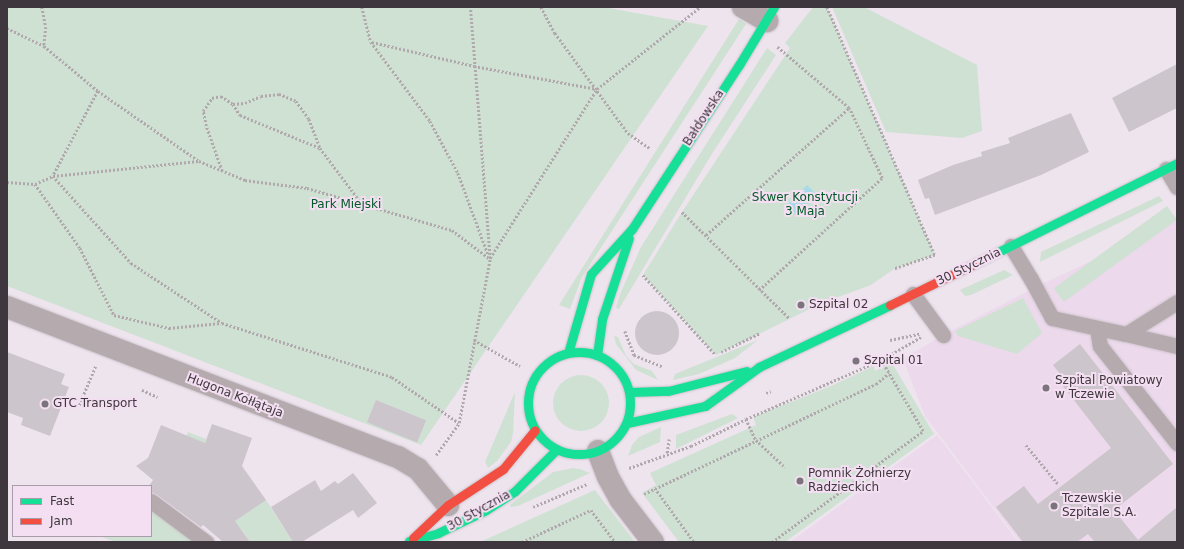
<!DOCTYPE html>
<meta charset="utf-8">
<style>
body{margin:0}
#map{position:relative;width:1184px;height:549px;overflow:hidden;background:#eee4ee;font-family:"DejaVu Sans",sans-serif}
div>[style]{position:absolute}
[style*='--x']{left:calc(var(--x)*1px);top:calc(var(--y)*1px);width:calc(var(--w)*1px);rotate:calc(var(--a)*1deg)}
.built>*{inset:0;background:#ecd9eb}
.green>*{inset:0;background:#cfe1d3;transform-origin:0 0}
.round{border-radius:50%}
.water>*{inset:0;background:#a7dbe8;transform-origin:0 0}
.building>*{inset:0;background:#cdc5cc;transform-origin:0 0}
.path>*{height:2.5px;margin-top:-1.25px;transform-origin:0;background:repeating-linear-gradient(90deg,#b0a8ac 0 2px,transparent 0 4px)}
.roads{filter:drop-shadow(0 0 1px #cac2ca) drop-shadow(0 0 1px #cac2ca)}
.lane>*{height:15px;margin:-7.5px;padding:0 7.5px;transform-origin:7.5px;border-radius:7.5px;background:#b5aaae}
.street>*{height:22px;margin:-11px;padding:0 11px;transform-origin:11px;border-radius:11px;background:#b5aaae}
.fast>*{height:9px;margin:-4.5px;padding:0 4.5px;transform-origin:4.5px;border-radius:4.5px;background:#16e098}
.fast>.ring{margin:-4.5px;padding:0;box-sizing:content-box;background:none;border:9px solid #16e098;border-radius:50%}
.jam>*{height:9px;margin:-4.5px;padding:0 4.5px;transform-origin:4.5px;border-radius:4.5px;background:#f24e42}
.dots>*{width:11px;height:11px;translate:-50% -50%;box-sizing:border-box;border:2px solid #f3dff1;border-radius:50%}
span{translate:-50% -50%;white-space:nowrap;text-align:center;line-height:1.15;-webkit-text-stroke:4px #f3dff1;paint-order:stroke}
.street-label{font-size:12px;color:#3f373e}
.park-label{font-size:12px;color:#025826}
.poi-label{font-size:12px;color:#3f373e}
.left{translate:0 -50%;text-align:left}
.frame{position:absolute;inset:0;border:8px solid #3f373e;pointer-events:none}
.legend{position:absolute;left:12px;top:485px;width:140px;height:52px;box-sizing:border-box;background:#f3dff1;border:1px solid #ab9ca9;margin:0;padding:5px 7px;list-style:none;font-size:12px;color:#3f373e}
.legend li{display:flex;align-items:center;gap:8px;height:20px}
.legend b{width:20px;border:1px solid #ab9ca9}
</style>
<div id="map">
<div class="built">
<div style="clip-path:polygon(1177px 220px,1177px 542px,1020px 542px,925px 416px,903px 359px,943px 335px,1036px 287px)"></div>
<div style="clip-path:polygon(937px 435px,1018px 542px,790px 542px)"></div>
</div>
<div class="green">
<div style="clip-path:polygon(7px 7px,603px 7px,708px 26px,421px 445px,7px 286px)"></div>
<div style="clip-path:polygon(813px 7px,827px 7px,935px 255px,894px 269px,871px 285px,822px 303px,716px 355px,643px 275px,682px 212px,790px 48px,785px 43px)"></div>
<div style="clip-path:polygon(832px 7px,864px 7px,977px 65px,982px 131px,962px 138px,886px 132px)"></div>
<div style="clip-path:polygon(739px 19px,746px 24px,582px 277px,570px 309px,559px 305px)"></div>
<div style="clip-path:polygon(767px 48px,776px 55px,710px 157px,619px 309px,616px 308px,620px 294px,641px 247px)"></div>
<div style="clip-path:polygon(1159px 196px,1163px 201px,1040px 262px,1041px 252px)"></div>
<div style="left:1167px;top:206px;width:17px;height:140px;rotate:54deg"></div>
<div style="clip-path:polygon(1004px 270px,1013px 275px,971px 295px,965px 296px,960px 290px)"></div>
<div style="clip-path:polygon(1023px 298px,1042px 333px,1017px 354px,958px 336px,955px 331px)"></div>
<div style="clip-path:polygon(614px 336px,618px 337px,626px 356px,634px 364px,652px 371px,658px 380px,636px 370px,616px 344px)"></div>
<div style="clip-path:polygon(758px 340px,735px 358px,699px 374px,673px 380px,675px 374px)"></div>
<div style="clip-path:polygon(892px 363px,934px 434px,785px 542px,679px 542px,642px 493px,656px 485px,650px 473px,756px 425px,753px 417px,831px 386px,874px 366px,875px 371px)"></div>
<div class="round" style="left:553px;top:375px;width:56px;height:56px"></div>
<div style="clip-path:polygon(515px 392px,513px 433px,511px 442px,497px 461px,488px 468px,485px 462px)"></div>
<div style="clip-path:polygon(732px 414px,738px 418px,676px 449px,676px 435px)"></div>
<div style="clip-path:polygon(661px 427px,660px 442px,628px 456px,632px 445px,639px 437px)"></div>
<div style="clip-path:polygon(188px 432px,206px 439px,198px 464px,266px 500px,293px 542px,250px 542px,242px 530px,224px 515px,173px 475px)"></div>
<div style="clip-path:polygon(573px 468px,580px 469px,590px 473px,518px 506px,511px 507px,510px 505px,553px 472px)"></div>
<div style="clip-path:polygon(595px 490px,635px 542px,480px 542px)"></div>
<div style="clip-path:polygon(151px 501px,196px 542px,116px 542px,99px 536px,151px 536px)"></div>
</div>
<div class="water">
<div style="left:807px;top:185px;width:14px;height:29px;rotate:45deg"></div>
</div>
<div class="building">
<div style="clip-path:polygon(1177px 64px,1177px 108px,1129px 132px,1112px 98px)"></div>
<div style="clip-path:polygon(1071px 113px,1089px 152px,1041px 175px,935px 215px,929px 198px,925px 199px,918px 180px,953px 165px,982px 156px,981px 152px,1010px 143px,1008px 138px)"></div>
<div class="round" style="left:635px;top:311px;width:44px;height:44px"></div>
<div style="clip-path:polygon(1080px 344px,1173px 464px,1114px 510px,1138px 540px,1177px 507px,1177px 542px,1095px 542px,1088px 534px,1077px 542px,1023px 542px,996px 507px,1024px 486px,1038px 504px,1111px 448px,1056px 377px,1060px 374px,1053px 365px)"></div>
<div style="clip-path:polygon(7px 352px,65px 374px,61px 384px,69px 387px,50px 436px,21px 425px,23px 418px,7px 412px)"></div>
<div style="left:376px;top:400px;width:54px;height:24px;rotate:22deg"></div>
<div style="clip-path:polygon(212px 424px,252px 438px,242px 466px,266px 500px,235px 521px,250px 542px,223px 542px,203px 525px,201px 527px,156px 494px,151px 492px,151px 486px,149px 486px,153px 480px,136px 466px,148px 458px,161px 425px,205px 443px)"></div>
<div style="clip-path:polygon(353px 473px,377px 503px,358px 518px,353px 510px,302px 542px,293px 542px,271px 507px,315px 480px,321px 491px,335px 481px,338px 484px)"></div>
</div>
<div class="path">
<div style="--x:42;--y:7;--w:20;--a:79"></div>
<div style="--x:46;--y:27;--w:19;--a:96"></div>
<div style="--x:362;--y:7;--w:36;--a:76"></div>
<div style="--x:371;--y:42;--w:99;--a:53.2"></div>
<div style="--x:430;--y:121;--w:59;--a:61.7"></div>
<div style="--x:458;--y:173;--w:86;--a:69.7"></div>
<div style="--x:541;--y:7;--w:30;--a:62"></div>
<div style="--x:555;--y:33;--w:124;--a:53.9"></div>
<div style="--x:628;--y:133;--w:28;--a:35"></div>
<div style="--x:827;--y:7;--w:270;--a:66.5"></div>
<div style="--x:935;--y:255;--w:43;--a:161.1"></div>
<div style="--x:7;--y:28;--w:41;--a:25.9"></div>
<div style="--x:44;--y:46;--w:70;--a:39.8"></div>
<div style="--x:98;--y:91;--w:123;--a:34.7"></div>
<div style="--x:199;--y:161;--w:50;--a:22.4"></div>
<div style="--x:245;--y:180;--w:63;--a:7.4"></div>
<div style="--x:307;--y:188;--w:151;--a:16.2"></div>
<div style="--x:452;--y:230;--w:48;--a:37.3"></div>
<div style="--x:372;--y:42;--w:105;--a:13.2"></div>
<div style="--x:474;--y:66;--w:125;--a:10.6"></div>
<div style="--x:98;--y:91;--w:96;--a:117.9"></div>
<div style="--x:53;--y:176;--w:117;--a:48.1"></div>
<div style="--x:131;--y:263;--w:109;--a:33.4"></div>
<div style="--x:222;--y:323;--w:178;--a:17.6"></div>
<div style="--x:392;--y:377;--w:81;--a:34.5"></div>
<div style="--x:233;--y:104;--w:12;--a:-5"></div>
<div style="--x:245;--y:103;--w:17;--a:-24"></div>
<div style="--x:261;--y:96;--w:18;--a:-6"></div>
<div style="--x:279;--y:94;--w:18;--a:22"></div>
<div style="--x:296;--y:101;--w:22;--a:54"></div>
<div style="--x:309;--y:119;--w:31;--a:69"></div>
<div style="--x:320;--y:148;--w:70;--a:53.1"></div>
<div style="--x:222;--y:171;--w:48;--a:-109.6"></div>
<div style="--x:206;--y:126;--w:15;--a:-101"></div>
<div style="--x:203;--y:111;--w:16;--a:-55"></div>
<div style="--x:212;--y:98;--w:9;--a:-13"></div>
<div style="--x:221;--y:96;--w:14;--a:34"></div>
<div style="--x:233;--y:104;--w:13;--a:58"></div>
<div style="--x:240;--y:115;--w:87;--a:22.4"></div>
<div style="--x:7;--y:182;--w:28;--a:4"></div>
<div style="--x:35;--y:184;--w:20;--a:-24"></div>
<div style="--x:53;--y:176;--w:146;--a:-5.9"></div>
<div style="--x:35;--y:184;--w:78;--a:54.9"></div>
<div style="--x:80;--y:248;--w:75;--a:63.1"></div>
<div style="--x:114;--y:315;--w:57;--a:13.3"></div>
<div style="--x:169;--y:328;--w:52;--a:-5.5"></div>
<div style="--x:682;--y:212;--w:151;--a:44.7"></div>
<div style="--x:706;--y:235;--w:191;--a:-41.6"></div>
<div style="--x:849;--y:108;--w:94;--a:-139.7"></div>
<div style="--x:490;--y:258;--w:200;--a:-57.7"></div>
<div style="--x:597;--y:89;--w:132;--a:-38.5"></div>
<div style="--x:643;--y:275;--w:107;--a:47.7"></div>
<div style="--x:759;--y:290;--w:166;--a:-42.3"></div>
<div style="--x:882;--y:178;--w:77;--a:-115.2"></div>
<div style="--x:625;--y:331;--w:26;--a:69"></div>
<div style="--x:634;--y:355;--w:31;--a:22"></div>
<div style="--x:474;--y:340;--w:53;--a:29.5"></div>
<div style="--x:890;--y:340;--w:30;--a:-12"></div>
<div style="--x:721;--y:352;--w:43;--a:-26"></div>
<div style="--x:142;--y:390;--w:17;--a:24"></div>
<div style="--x:766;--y:393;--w:5;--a:-22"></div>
<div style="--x:79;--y:405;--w:43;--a:-67"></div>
<div style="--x:746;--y:419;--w:23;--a:65"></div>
<div style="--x:756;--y:440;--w:40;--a:43"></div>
<div style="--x:1026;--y:445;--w:50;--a:50.6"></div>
<div style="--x:667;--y:453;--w:14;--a:-82"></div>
<div style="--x:436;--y:455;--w:39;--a:-54"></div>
<div style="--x:459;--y:423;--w:167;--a:-79.3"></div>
<div style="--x:490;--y:259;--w:253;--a:-94.5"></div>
<div style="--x:629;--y:468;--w:66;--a:-19.5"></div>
<div style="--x:691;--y:446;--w:61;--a:-26.1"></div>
<div style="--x:746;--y:419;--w:147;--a:-23.6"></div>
<div style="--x:881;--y:360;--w:46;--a:-29.9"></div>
<div style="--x:655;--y:488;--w:67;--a:54.2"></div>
<div style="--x:644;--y:494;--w:257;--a:-25.4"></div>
<div style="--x:876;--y:384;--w:17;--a:-40"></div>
<div style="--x:533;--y:507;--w:59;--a:-23.1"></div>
<div style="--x:522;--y:542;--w:76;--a:-24.9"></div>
<div style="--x:591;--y:510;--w:40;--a:53"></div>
<div style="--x:772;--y:542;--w:187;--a:-36.3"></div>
<div style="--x:923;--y:431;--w:82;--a:-120.6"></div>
</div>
<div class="roads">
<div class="lane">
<div style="--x:1166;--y:169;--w:21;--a:59"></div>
<div style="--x:1011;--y:246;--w:39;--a:59"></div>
<div style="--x:1031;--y:279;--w:44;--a:61.7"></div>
<div style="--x:1052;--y:318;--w:76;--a:12.2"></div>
<div style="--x:1126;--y:334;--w:60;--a:-32.1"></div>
<div style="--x:913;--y:294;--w:51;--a:53.8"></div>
<div style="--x:1097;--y:328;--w:18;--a:81"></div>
<div style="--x:1100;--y:346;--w:124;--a:51.6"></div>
<div style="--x:1126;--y:334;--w:52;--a:13.2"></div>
<div style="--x:151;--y:501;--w:69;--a:36.7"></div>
</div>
<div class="street">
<div style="--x:743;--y:7;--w:28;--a:30"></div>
<div style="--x:7;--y:307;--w:419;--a:21"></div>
<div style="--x:398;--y:457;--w:23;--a:31"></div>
<div style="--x:418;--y:469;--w:47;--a:50.2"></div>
<div style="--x:598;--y:451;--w:28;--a:69"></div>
<div style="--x:608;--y:477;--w:25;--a:61"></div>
<div style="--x:620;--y:499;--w:54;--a:52.5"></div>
</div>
<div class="fast">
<div style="--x:990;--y:256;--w:209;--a:-26.4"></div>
<div class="ring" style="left:528px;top:352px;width:93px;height:93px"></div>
<div style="--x:568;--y:353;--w:82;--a:-73.8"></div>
<div style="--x:591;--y:274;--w:61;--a:-47.7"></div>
<div style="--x:632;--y:229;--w:196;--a:-56.9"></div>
<div style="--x:739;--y:65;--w:68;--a:-58.9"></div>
<div style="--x:597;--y:355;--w:36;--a:-82"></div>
<div style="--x:602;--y:319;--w:85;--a:-71.6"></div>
<div style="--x:630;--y:392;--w:38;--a:-2"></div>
<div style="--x:668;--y:391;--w:81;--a:-14.2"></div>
<div style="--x:627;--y:423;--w:80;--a:-12.3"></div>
<div style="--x:705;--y:406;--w:67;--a:-35.8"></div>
<div style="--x:759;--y:367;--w:145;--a:-25.3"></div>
<div style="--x:409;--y:541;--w:30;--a:-15"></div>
<div style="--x:438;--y:533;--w:53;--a:-25.6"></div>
<div style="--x:486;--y:510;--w:35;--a:-33"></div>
<div style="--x:515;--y:491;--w:59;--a:-45"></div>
</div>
<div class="jam">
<div style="--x:890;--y:305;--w:111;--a:-26.1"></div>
<div style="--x:413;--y:538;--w:48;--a:-43.3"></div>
<div style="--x:448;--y:505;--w:66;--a:-33.2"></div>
<div style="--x:503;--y:469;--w:50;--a:-50.6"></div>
</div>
</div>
<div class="dots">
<div style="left:801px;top:305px;background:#7c747c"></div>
<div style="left:856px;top:361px;background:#7c747c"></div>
<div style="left:1046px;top:388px;background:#7c747c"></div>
<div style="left:45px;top:404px;background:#7c747c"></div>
<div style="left:800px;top:481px;background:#7c747c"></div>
<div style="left:1054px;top:506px;background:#7c747c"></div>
</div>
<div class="street-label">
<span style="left:704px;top:118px;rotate:-57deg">Bałdowska</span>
<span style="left:969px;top:267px;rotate:-26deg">30 Stycznia</span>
<span style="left:235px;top:396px;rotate:21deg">Hugona Kołłątaja</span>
<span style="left:479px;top:511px;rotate:-29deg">30 Stycznia</span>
</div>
<div class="park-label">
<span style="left:805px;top:205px">Skwer Konstytucji<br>3 Maja</span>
<span style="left:346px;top:205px">Park Miejski</span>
</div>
<div class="poi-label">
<span class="left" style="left:809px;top:305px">Szpital 02</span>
<span class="left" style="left:864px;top:361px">Szpital 01</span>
<span class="left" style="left:1055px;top:388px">Szpital Powiatowy<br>w Tczewie</span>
<span class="left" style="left:53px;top:404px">GTC Transport</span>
<span class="left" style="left:808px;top:481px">Pomnik Żołnierzy<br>Radzieckich</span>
<span class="left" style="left:1062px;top:506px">Tczewskie<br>Szpitale S.A.</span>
</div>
<div class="frame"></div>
<ul class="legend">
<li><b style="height:5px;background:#16e098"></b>Fast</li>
<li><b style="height:5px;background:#f24e42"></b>Jam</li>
</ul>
</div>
